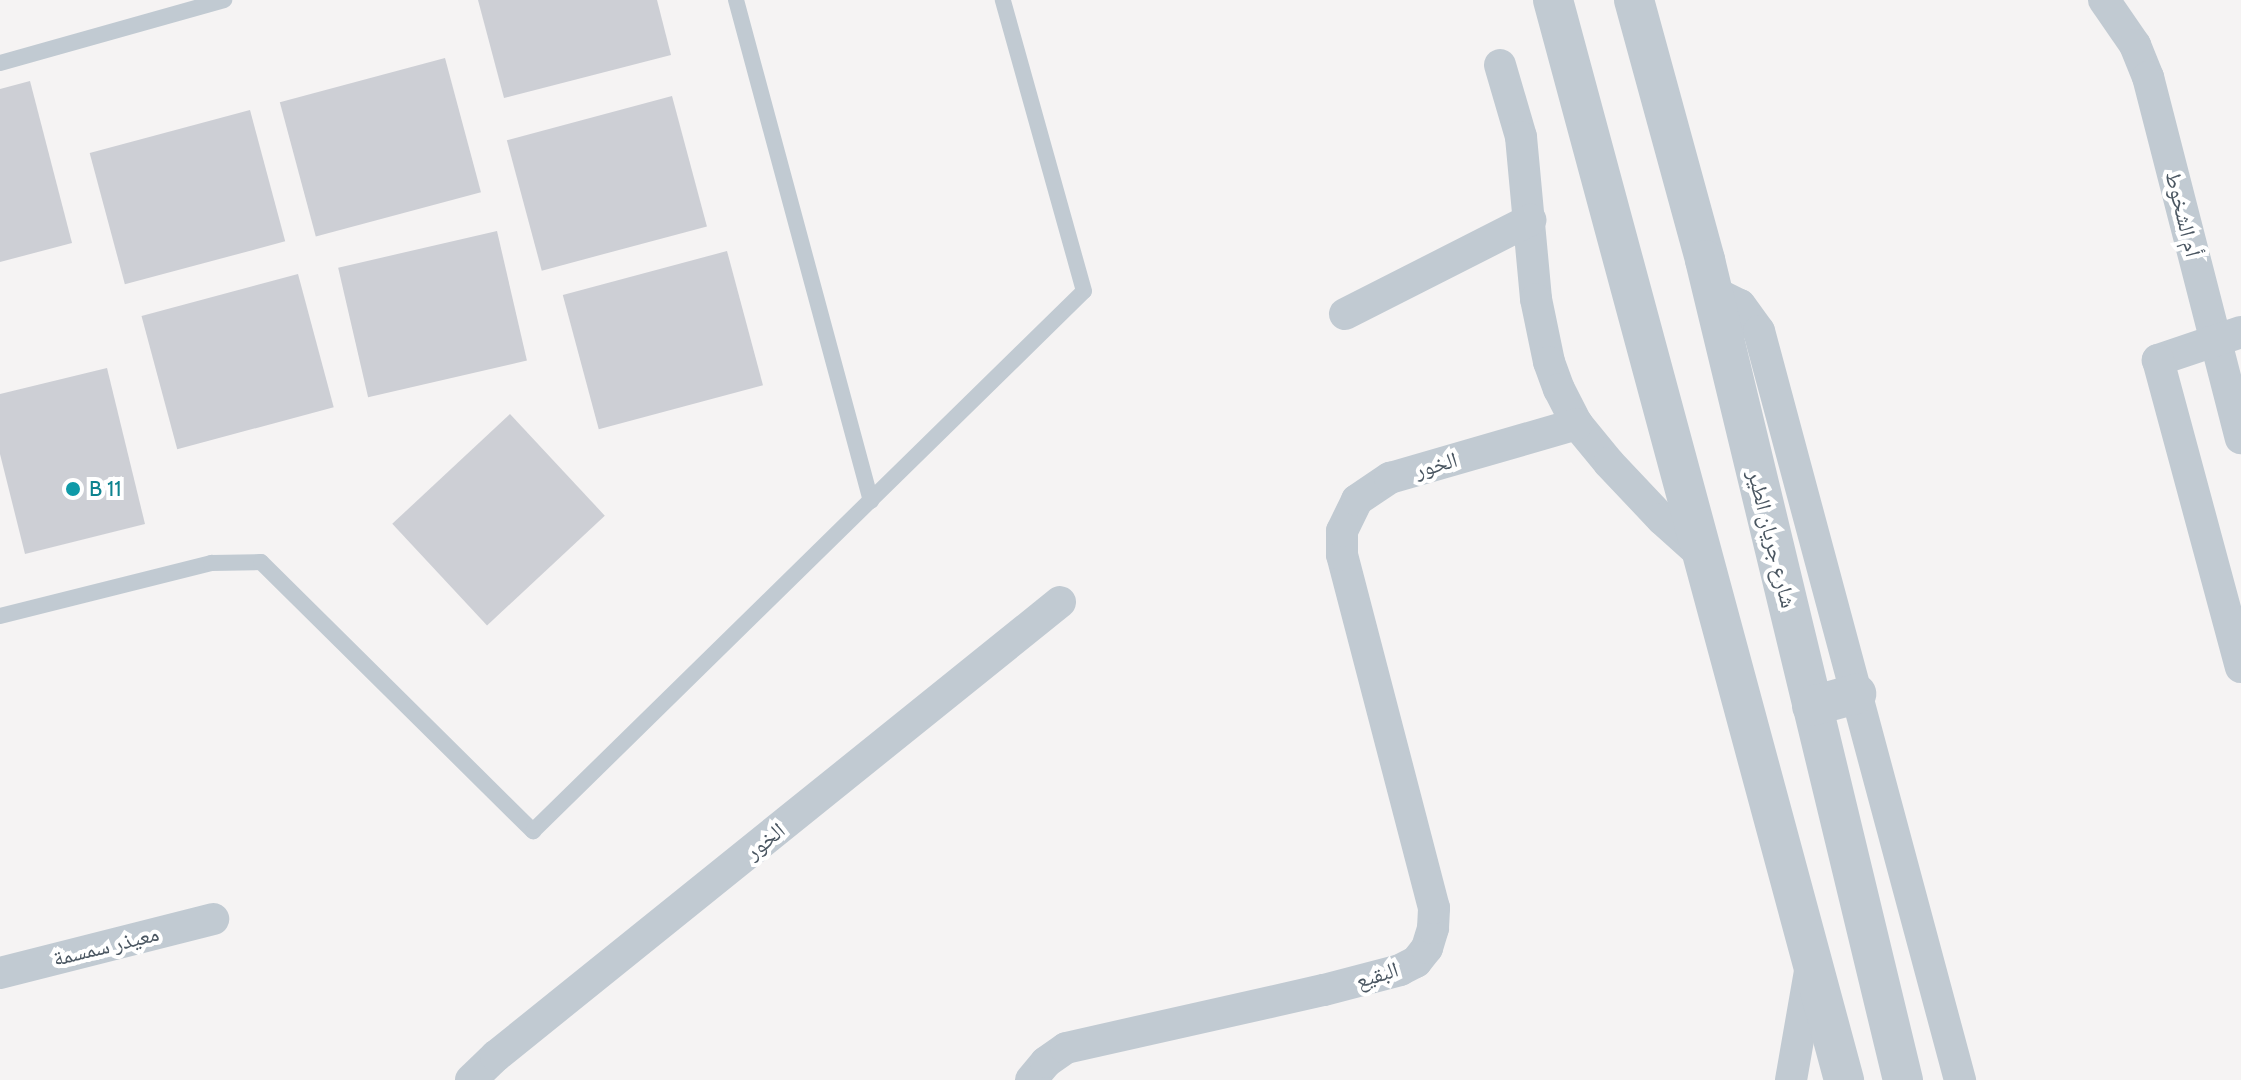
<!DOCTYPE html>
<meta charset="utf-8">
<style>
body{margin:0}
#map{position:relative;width:2241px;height:1080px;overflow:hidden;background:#f5f3f3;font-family:Cabin,"Noto Naskh Arabic",sans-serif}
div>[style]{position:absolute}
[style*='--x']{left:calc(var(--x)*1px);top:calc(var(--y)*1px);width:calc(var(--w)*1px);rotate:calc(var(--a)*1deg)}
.building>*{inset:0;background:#cdcfd5;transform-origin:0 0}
.service>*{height:16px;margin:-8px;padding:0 8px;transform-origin:8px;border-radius:8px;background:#c1cad2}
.minor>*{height:32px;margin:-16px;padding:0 16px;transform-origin:16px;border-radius:16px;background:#c1cad2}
.tertiary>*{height:40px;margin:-20px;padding:0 20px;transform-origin:20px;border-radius:20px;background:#c1cad2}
.dots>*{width:22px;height:22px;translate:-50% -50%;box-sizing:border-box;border:4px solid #fff;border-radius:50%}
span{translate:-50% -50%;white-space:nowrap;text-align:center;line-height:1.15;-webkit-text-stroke:8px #fff;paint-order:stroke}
.street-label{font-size:22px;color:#4a5661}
.culture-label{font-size:22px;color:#0d838f}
.left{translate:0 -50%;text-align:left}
</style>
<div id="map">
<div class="building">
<div style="clip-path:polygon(478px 0,657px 0,671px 55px,504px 98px)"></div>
<div style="left:445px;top:58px;width:139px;height:171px;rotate:75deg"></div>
<div style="clip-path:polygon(30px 81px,72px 243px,0 262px,0 89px)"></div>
<div style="left:672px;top:96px;width:135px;height:171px;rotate:75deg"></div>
<div style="left:250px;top:110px;width:136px;height:166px;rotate:75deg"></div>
<div style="left:497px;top:231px;width:133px;height:163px;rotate:77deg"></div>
<div style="left:727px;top:251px;width:139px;height:170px;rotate:75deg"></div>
<div style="left:298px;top:274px;width:138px;height:162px;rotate:75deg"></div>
<div style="clip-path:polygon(107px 368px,145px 524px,25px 554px,0 454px,0 394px)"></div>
<div style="left:510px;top:414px;width:139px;height:161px;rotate:47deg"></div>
</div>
<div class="service">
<div style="--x:736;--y:0;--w:519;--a:74.92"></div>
<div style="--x:0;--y:63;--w:233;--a:-15.7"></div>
<div style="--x:0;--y:616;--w:218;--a:-14.1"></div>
<div style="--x:211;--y:563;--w:50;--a:-1.1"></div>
<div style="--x:261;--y:562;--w:383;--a:44.7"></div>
<div style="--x:533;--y:831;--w:771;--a:-44.42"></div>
<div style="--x:1084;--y:291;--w:302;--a:-105.6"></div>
</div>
<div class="minor">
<div style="--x:2104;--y:0;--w:55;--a:55.4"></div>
<div style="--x:2135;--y:45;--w:35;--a:68"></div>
<div style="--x:2148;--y:77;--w:373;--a:75.6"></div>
<div style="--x:1500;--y:65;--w:75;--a:73.7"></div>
<div style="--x:1521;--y:137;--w:163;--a:84.7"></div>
<div style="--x:1536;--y:299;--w:64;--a:78.3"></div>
<div style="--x:1549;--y:362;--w:29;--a:70"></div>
<div style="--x:1559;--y:389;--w:39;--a:63"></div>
<div style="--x:1577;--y:424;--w:50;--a:50.6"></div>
<div style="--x:1609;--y:463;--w:77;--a:46.6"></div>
<div style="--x:1662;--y:519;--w:54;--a:42"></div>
<div style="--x:1711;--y:291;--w:32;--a:26"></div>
<div style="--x:1740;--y:305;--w:32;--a:54"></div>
<div style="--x:1759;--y:331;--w:776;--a:74.98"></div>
<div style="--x:1345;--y:314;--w:208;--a:-26.9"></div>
<div style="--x:2241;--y:332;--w:88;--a:161.4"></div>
<div style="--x:2158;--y:360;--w:318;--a:74.9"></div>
<div style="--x:0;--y:973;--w:220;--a:-14.2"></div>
<div style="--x:471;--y:1080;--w:35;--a:-44"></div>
<div style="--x:496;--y:1056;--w:724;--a:-38.83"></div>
<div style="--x:1031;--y:1080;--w:23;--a:-50"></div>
<div style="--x:1046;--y:1062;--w:24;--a:-35"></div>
<div style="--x:1066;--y:1048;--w:264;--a:-12.7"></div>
<div style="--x:1324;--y:990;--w:79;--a:-14.7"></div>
<div style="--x:1400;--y:970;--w:18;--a:-27"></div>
<div style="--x:1416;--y:962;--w:18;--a:-52"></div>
<div style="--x:1427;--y:948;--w:21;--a:-73"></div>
<div style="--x:1433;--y:928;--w:20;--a:-87"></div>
<div style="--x:1434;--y:908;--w:365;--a:-104.6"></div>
<div style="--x:1342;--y:555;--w:24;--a:-90"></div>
<div style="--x:1342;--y:531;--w:34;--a:-64"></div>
<div style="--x:1357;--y:500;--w:40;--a:-34"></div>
<div style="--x:1390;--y:478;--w:195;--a:-16.1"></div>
<div style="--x:1791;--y:1080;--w:117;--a:-80.1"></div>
</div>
<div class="tertiary">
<div style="--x:1553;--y:0;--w:1119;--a:74.92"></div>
<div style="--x:1634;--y:0;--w:270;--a:74.7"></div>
<div style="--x:1705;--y:260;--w:844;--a:76.43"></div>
<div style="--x:1812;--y:706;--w:46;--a:-15.3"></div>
</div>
<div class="dots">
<div style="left:73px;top:489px;background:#0f9aa8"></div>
</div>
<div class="street-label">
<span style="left:2183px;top:214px;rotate:76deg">أم الشخوط</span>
<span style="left:1436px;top:465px;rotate:-16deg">الخور</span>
<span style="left:1772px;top:539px;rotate:76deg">شارع جريان الطير</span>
<span style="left:765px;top:841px;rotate:-39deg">الخور</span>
<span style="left:106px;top:946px;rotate:-14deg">معيذر سمسمة</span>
<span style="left:1377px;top:975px;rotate:-17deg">البقيع</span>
</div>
<div class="culture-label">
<span class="left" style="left:89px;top:489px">B 11</span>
</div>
</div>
